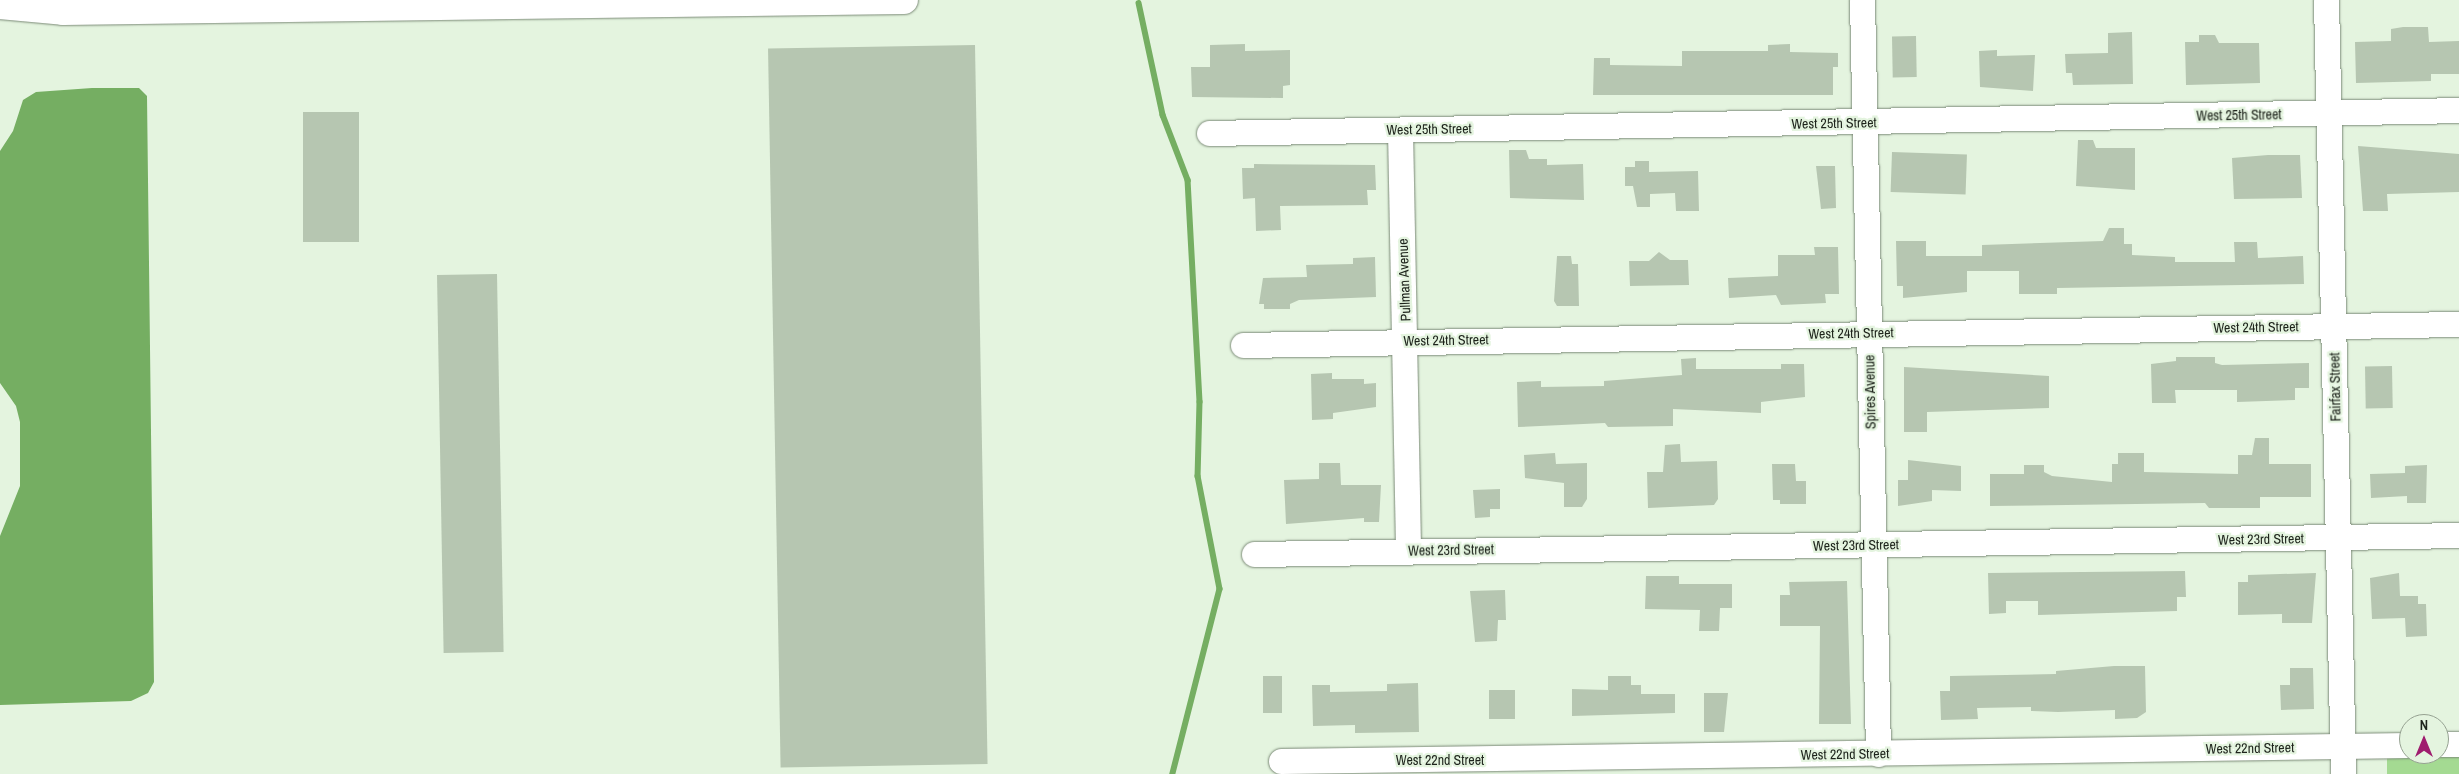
<!DOCTYPE html>
<style>
body{margin:0}
#map{position:relative;width:2459px;height:774px;overflow:hidden;background:#e4f4df;font-family:"Archivo Narrow",sans-serif}
div>[style]{position:absolute}
[style*='--x']{left:calc(var(--x)*1px);top:calc(var(--y)*1px);width:calc(var(--w)*1px);rotate:calc(var(--a)*1deg)}
.green>*{inset:0;background:#a4da92;transform-origin:0 0}
.water>*{inset:0;background:#75ae62}
.stream>*{height:5.5px;margin:-2.75px;padding:0 2.75px;transform-origin:2.75px;border-radius:2.75px;background:#75ae62}
.building>*{inset:0;background:#b6c6b1;transform-origin:0 0}
.roads{filter:drop-shadow(0 0 1px #7b8a77) drop-shadow(0 0 1px #7b8a77)}
.minor>*{height:25px;margin:-12.5px;padding:0 12.5px;transform-origin:12.5px;border-radius:12.5px;background:#fff}
.major>*{height:28px;margin:-14px;padding:0 14px;transform-origin:14px;border-radius:14px;background:#fff}
span{translate:-50% -50%;white-space:nowrap;text-align:center;line-height:1.15;-webkit-text-stroke:4.5px #e4f4df;paint-order:stroke}
.street-label{font-size:14px;color:#1e241c}
.north{position:absolute;left:2399px;top:714px;width:50px;height:50px;box-sizing:border-box;background:#e4f4df;border:1px solid #95a191;border-radius:50%;rotate:0deg;font-size:14px;font-weight:700;line-height:20px;text-align:center;color:#1e241c}
.north::after{content:'';display:block;margin:auto;width:18px;height:22px;background:#9f1d6e;clip-path:polygon(50% 0,100% 100%,50% 72%,0 100%)}
</style>
<div id="map">
<div class="green">
<div style="left:2459px;top:756px;width:18px;height:72px;rotate:90deg"></div>
</div>
<div class="water">
<div style="clip-path:polygon(92px 88px,139px 88px,147px 96px,154px 682px,148px 693px,131px 701px,0 705px,0 536px,20px 486px,20px 422px,16px 406px,0 383px,0 151px,13px 131px,23px 100px,36px 92px)"></div>
</div>
<div class="stream">
<div style="--x:1139;--y:3;--w:115;--a:77.9"></div>
<div style="--x:1163;--y:115;--w:70;--a:69"></div>
<div style="--x:1188;--y:180;--w:222;--a:86.9"></div>
<div style="--x:1200;--y:402;--w:74;--a:91.5"></div>
<div style="--x:1198;--y:476;--w:115;--a:79"></div>
<div style="--x:1220;--y:589;--w:191;--a:104.3"></div>
</div>
<div class="building">
<div style="clip-path:polygon(2403px 27px,2428px 27px,2429px 42px,2459px 41px,2459px 74px,2431px 74px,2431px 81px,2356px 83px,2355px 42px,2391px 41px,2391px 29px)"></div>
<div style="clip-path:polygon(2132px 32px,2133px 84px,2073px 85px,2072px 73px,2066px 73px,2065px 54px,2108px 53px,2108px 33px)"></div>
<div style="clip-path:polygon(2199px 35px,2215px 35px,2219px 43px,2259px 43px,2260px 83px,2186px 85px,2185px 42px,2199px 42px)"></div>
<div style="left:1916px;top:36px;width:41px;height:24px;rotate:89deg"></div>
<div style="clip-path:polygon(1245px 44px,1245px 51px,1290px 50px,1290px 85px,1283px 86px,1283px 98px,1192px 97px,1191px 67px,1210px 67px,1210px 45px)"></div>
<div style="clip-path:polygon(1790px 44px,1790px 52px,1838px 53px,1838px 67px,1833px 67px,1833px 95px,1593px 95px,1594px 58px,1610px 58px,1610px 65px,1682px 66px,1682px 51px,1768px 51px,1768px 45px)"></div>
<div style="left:975px;top:45px;width:719px;height:207px;rotate:89deg"></div>
<div style="clip-path:polygon(1997px 50px,1997px 56px,2035px 55px,2033px 91px,1980px 87px,1979px 51px)"></div>
<div style="left:303px;top:112px;width:56px;height:130px"></div>
<div style="clip-path:polygon(2078px 140px,2093px 140px,2096px 148px,2135px 148px,2135px 190px,2076px 186px)"></div>
<div style="clip-path:polygon(2358px 146px,2459px 154px,2459px 192px,2387px 194px,2388px 211px,2363px 211px)"></div>
<div style="clip-path:polygon(1509px 150px,1526px 150px,1529px 159px,1547px 159px,1547px 165px,1583px 164px,1584px 200px,1510px 198px)"></div>
<div style="left:1892px;top:152px;width:75px;height:40px;rotate:2deg"></div>
<div style="clip-path:polygon(2268px 155px,2300px 155px,2302px 198px,2234px 199px,2232px 158px)"></div>
<div style="clip-path:polygon(1635px 161px,1649px 161px,1649px 172px,1698px 171px,1699px 211px,1676px 211px,1675px 193px,1650px 194px,1650px 207px,1637px 207px,1633px 186px,1625px 186px,1625px 167px,1635px 167px)"></div>
<div style="clip-path:polygon(1254px 164px,1375px 165px,1376px 190px,1367px 190px,1368px 205px,1280px 206px,1281px 230px,1256px 231px,1255px 198px,1243px 199px,1242px 168px,1254px 168px)"></div>
<div style="clip-path:polygon(1816px 166px,1835px 166px,1836px 208px,1821px 209px)"></div>
<div style="clip-path:polygon(2109px 228px,2124px 228px,2124px 244px,2132px 244px,2132px 255px,2175px 257px,2175px 262px,2235px 262px,2234px 242px,2257px 242px,2258px 258px,2303px 256px,2304px 284px,2057px 288px,2057px 294px,2019px 294px,2019px 271px,1967px 271px,1967px 292px,1903px 298px,1903px 286px,1897px 286px,1896px 241px,1926px 241px,1926px 256px,1982px 256px,1982px 245px,2103px 241px)"></div>
<div style="clip-path:polygon(1814px 247px,1838px 247px,1839px 294px,1825px 294px,1826px 303px,1781px 305px,1776px 295px,1729px 298px,1728px 278px,1778px 276px,1778px 255px,1815px 255px)"></div>
<div style="clip-path:polygon(1659px 252px,1670px 260px,1688px 260px,1689px 285px,1630px 286px,1629px 261px,1649px 261px)"></div>
<div style="clip-path:polygon(1557px 256px,1571px 256px,1572px 264px,1578px 264px,1579px 306px,1557px 306px,1554px 301px)"></div>
<div style="clip-path:polygon(1375px 257px,1376px 297px,1299px 300px,1290px 304px,1290px 309px,1264px 309px,1264px 304px,1259px 304px,1263px 278px,1307px 277px,1306px 265px,1353px 264px,1353px 258px)"></div>
<div style="left:497px;top:274px;width:378px;height:60px;rotate:89deg"></div>
<div style="clip-path:polygon(2176px 357px,2215px 357px,2215px 363px,2222px 365px,2309px 363px,2309px 388px,2295px 388px,2295px 400px,2237px 402px,2237px 390px,2175px 390px,2176px 403px,2152px 403px,2151px 364px,2176px 361px)"></div>
<div style="clip-path:polygon(1696px 358px,1696px 369px,1781px 369px,1781px 364px,1804px 364px,1805px 397px,1761px 402px,1761px 413px,1673px 409px,1673px 426px,1608px 427px,1605px 423px,1518px 427px,1517px 382px,1541px 381px,1541px 387px,1604px 386px,1604px 381px,1682px 375px,1681px 359px)"></div>
<div style="left:2392px;top:366px;width:42px;height:27px;rotate:89deg"></div>
<div style="clip-path:polygon(1904px 367px,2049px 376px,2049px 408px,1927px 412px,1927px 432px,1904px 432px)"></div>
<div style="clip-path:polygon(1332px 373px,1332px 379px,1364px 379px,1364px 384px,1376px 383px,1376px 407px,1333px 413px,1333px 419px,1312px 420px,1311px 374px)"></div>
<div style="clip-path:polygon(2255px 438px,2269px 438px,2269px 464px,2311px 464px,2311px 497px,2260px 497px,2260px 508px,2209px 508px,2205px 503px,1990px 506px,1990px 474px,2024px 474px,2024px 465px,2044px 465px,2044px 472px,2052px 476px,2112px 482px,2112px 464px,2118px 464px,2118px 453px,2144px 453px,2144px 472px,2238px 474px,2238px 455px,2252px 455px)"></div>
<div style="clip-path:polygon(1680px 444px,1681px 462px,1717px 461px,1718px 499px,1714px 505px,1648px 508px,1647px 472px,1663px 472px,1665px 445px)"></div>
<div style="clip-path:polygon(1555px 453px,1556px 464px,1587px 463px,1587px 499px,1582px 507px,1564px 507px,1564px 483px,1525px 478px,1524px 455px)"></div>
<div style="clip-path:polygon(1908px 460px,1961px 466px,1961px 491px,1932px 490px,1932px 501px,1898px 506px,1898px 480px,1908px 480px)"></div>
<div style="clip-path:polygon(1319px 463px,1340px 463px,1341px 485px,1381px 485px,1379px 522px,1364px 522px,1364px 518px,1286px 524px,1284px 480px,1319px 479px)"></div>
<div style="clip-path:polygon(1772px 464px,1795px 464px,1796px 481px,1806px 481px,1806px 504px,1780px 504px,1780px 500px,1773px 500px)"></div>
<div style="clip-path:polygon(2427px 465px,2426px 503px,2407px 503px,2407px 496px,2371px 498px,2370px 474px,2405px 473px,2405px 466px)"></div>
<div style="clip-path:polygon(1500px 489px,1500px 509px,1490px 509px,1490px 517px,1475px 518px,1473px 490px)"></div>
<div style="clip-path:polygon(2185px 571px,2186px 597px,2177px 597px,2177px 611px,2038px 615px,2038px 601px,2006px 601px,2006px 613px,1989px 614px,1988px 573px)"></div>
<div style="clip-path:polygon(2316px 573px,2312px 623px,2282px 623px,2282px 614px,2238px 615px,2238px 582px,2248px 582px,2248px 575px)"></div>
<div style="clip-path:polygon(2399px 573px,2400px 596px,2418px 596px,2418px 604px,2426px 604px,2427px 636px,2406px 637px,2405px 618px,2372px 619px,2370px 578px)"></div>
<div style="clip-path:polygon(1646px 576px,1679px 576px,1679px 584px,1732px 584px,1732px 608px,1720px 608px,1719px 631px,1699px 631px,1700px 610px,1645px 609px)"></div>
<div style="clip-path:polygon(1847px 581px,1851px 724px,1819px 724px,1820px 626px,1780px 626px,1780px 595px,1790px 595px,1789px 582px)"></div>
<div style="clip-path:polygon(1505px 590px,1506px 620px,1498px 620px,1497px 641px,1475px 642px,1470px 591px)"></div>
<div style="clip-path:polygon(2114px 666px,2145px 666px,2146px 712px,2137px 718px,2115px 719px,2115px 710px,2058px 712px,2031px 711px,2031px 707px,1977px 708px,1978px 719px,1941px 720px,1940px 691px,1950px 691px,1950px 676px,2056px 674px,2056px 671px)"></div>
<div style="clip-path:polygon(2290px 668px,2313px 668px,2314px 709px,2281px 710px,2280px 685px,2290px 685px)"></div>
<div style="left:1263px;top:676px;width:19px;height:37px"></div>
<div style="clip-path:polygon(1608px 676px,1631px 676px,1631px 685px,1641px 685px,1641px 694px,1675px 694px,1675px 713px,1572px 716px,1572px 689px,1608px 690px)"></div>
<div style="clip-path:polygon(1418px 683px,1419px 732px,1355px 733px,1355px 725px,1313px 726px,1312px 685px,1330px 685px,1330px 692px,1387px 691px,1387px 684px)"></div>
<div style="left:1489px;top:690px;width:26px;height:29px"></div>
<div style="clip-path:polygon(1704px 693px,1728px 693px,1724px 732px,1704px 732px)"></div>
</div>
<div class="roads">
<div class="minor">
<div style="--x:1862;--y:0;--w:754;--a:88.78"></div>
<div style="--x:2326;--y:0;--w:774;--a:88.74"></div>
<div style="--x:1400;--y:130;--w:420;--a:88.9"></div>
<div style="--x:1209;--y:133;--w:1250;--a:-1.05"></div>
<div style="--x:1243;--y:345;--w:1216;--a:-0.99"></div>
<div style="--x:1254;--y:554;--w:1205;--a:-0.9"></div>
<div style="--x:2439;--y:744;--w:20;--a:0"></div>
<div style="--x:1281;--y:761;--w:1128;--a:-0.81"></div>
</div>
<div class="major">
<div style="--x:0;--y:5;--w:63;--a:5.4"></div>
<div style="--x:63;--y:11;--w:841;--a:-0.75"></div>
</div>
</div>
<div class="street-label">
<span style="left:2239px;top:115px;rotate:-1deg">West 25th Street</span>
<span style="left:1834px;top:123px;rotate:-1deg">West 25th Street</span>
<span style="left:1429px;top:129px;rotate:-1deg">West 25th Street</span>
<span style="left:1404px;top:280px;rotate:-92deg">Pullman Avenue</span>
<span style="left:2256px;top:327px;rotate:-1deg">West 24th Street</span>
<span style="left:1851px;top:333px;rotate:-1deg">West 24th Street</span>
<span style="left:1446px;top:340px;rotate:-1deg">West 24th Street</span>
<span style="left:2335px;top:387px;rotate:-91deg">Fairfax Street</span>
<span style="left:1870px;top:392px;rotate:-91deg">Spires Avenue</span>
<span style="left:2261px;top:539px;rotate:-1deg">West 23rd Street</span>
<span style="left:1856px;top:545px;rotate:-1deg">West 23rd Street</span>
<span style="left:1451px;top:550px;rotate:-1deg">West 23rd Street</span>
<span style="left:2250px;top:748px;rotate:-1deg">West 22nd Street</span>
<span style="left:1845px;top:754px;rotate:-1deg">West 22nd Street</span>
<span style="left:1440px;top:760px">West 22nd Street</span>
</div>
<div class="north">N</div>
</div>
